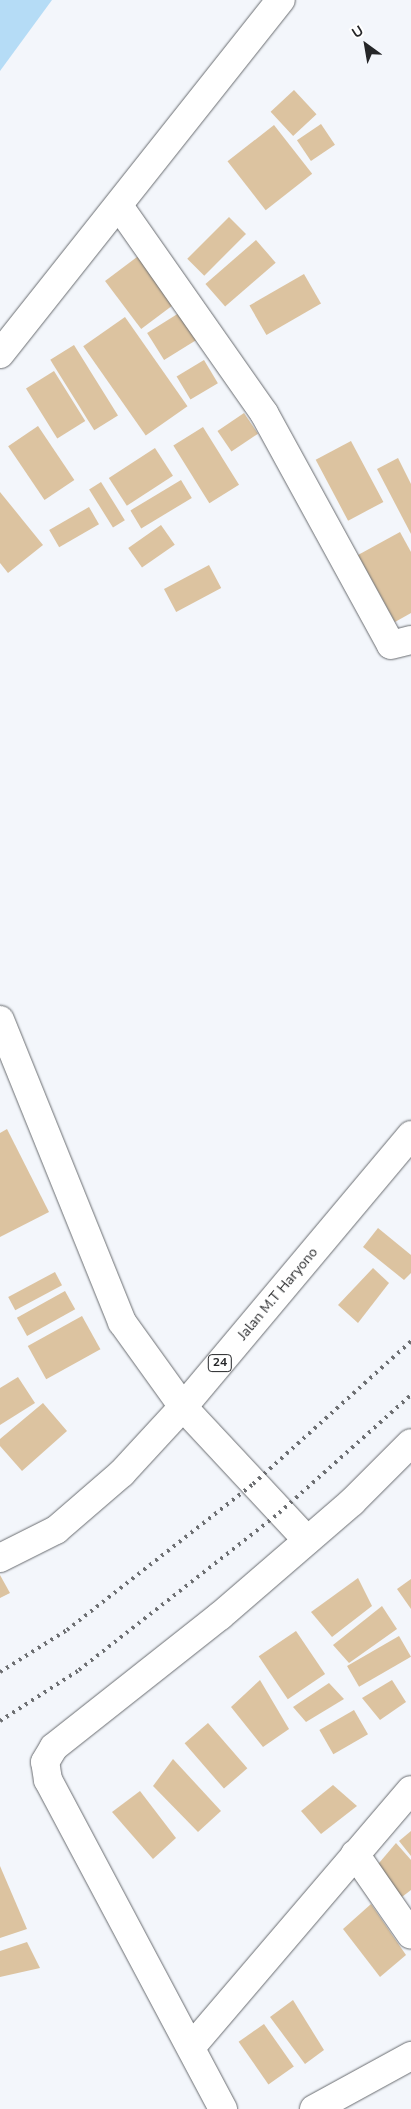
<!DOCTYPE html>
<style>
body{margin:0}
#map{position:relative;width:411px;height:2109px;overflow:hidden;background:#f3f6fb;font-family:"Nunito Sans",sans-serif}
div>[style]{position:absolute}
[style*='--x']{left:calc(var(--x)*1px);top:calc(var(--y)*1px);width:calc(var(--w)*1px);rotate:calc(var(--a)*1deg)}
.water>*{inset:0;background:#b5dcf6}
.building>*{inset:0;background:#dcc3a0;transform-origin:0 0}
.roads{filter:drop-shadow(0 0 1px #696c70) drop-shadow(0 0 1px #696c70)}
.street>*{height:28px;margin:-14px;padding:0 14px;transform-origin:14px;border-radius:14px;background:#fff}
.highway>*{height:28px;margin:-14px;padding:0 14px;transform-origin:14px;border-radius:14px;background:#fff}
.rail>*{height:4px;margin-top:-2px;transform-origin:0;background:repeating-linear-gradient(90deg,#6d6f72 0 2.5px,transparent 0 7.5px)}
span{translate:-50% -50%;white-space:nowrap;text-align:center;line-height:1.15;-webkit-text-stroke:4px #fff;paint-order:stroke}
.shield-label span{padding:1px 4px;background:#fff;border:1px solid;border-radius:4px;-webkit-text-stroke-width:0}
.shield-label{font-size:12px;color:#252628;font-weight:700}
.street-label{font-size:14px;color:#252628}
.north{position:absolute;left:341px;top:20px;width:50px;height:50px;-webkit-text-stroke:4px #fff;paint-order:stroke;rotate:328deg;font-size:14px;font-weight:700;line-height:20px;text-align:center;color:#252628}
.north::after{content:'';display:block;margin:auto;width:18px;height:22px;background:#252628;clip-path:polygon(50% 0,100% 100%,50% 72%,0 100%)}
</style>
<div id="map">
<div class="water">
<div style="clip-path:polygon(0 0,52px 0,0 71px)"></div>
</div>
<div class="building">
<div style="left:294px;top:90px;width:33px;height:32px;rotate:47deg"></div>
<div style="left:321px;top:124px;width:25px;height:29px;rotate:56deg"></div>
<div style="left:274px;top:125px;width:62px;height:59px;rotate:52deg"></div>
<div style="left:229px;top:217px;width:24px;height:59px;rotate:45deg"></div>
<div style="left:256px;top:240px;width:30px;height:67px;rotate:49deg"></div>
<div style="left:141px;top:254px;width:60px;height:45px;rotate:53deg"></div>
<div style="left:304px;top:274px;width:34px;height:63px;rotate:60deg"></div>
<div style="left:187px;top:308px;width:32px;height:47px;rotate:58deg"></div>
<div style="left:125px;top:317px;width:109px;height:51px;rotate:55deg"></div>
<div style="left:74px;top:345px;width:83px;height:28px;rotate:58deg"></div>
<div style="left:204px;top:360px;width:27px;height:32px;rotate:59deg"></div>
<div style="left:54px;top:371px;width:59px;height:33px;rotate:58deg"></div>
<div style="left:244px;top:413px;width:25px;height:32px;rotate:56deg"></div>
<div style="left:38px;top:426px;width:65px;height:36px;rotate:56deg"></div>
<div style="left:203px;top:427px;width:68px;height:35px;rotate:58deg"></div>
<div style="left:351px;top:441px;width:69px;height:40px;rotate:62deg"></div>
<div style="left:155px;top:448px;width:33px;height:55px;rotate:57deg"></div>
<div style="clip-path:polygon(398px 458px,411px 484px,411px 534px,377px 469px)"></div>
<div style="left:181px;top:480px;width:21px;height:59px;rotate:59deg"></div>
<div style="left:101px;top:482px;width:45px;height:14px;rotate:58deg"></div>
<div style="clip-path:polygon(0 492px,43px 545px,8px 573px,0 563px)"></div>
<div style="left:89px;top:507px;width:20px;height:46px;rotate:60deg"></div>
<div style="left:161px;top:525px;width:24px;height:40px;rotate:55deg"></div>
<div style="clip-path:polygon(400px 532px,411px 552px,411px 613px,395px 622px,358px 555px)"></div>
<div style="left:209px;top:565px;width:26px;height:51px;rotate:62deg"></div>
<div style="clip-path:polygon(7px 1129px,49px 1212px,0 1237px,0 1133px)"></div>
<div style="clip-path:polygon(378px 1228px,411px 1255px,411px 1273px,404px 1280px,363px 1247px)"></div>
<div style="clip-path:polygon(373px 1268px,389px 1283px,358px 1323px,338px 1305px)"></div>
<div style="left:55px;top:1272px;width:15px;height:53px;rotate:62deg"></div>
<div style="left:65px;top:1291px;width:21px;height:55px;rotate:61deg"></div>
<div style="left:82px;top:1316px;width:38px;height:62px;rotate:61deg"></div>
<div style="clip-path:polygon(18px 1377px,35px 1403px,0 1425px,0 1388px)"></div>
<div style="clip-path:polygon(43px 1403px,67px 1431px,22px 1471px,0 1446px,0 1439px)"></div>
<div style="clip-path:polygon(0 1575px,10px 1593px,0 1598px)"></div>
<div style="clip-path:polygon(358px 1578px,372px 1606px,332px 1637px,311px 1612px)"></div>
<div style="clip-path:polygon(411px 1579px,411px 1609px,397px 1589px)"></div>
<div style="clip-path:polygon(382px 1606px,397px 1629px,349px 1663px,333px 1645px)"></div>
<div style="left:296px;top:1631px;width:52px;height:45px;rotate:56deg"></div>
<div style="left:399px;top:1636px;width:24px;height:60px;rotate:60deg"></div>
<div style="clip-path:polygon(260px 1680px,289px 1729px,263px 1747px,231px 1707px)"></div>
<div style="clip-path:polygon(392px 1680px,406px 1702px,380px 1720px,362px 1698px)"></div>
<div style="clip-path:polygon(329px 1683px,344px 1699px,306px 1722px,293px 1707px)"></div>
<div style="left:354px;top:1710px;width:28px;height:40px;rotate:60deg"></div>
<div style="left:208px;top:1723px;width:60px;height:31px;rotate:49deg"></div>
<div style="clip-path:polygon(173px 1759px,221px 1811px,198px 1832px,153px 1786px)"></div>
<div style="clip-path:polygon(333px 1785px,357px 1806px,321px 1834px,301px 1811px)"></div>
<div style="clip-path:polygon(140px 1791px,176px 1838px,153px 1859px,112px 1812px)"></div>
<div style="clip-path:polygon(411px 1831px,411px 1856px,399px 1841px)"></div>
<div style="clip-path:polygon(396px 1843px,411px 1860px,411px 1890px,398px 1900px,374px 1869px)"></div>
<div style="clip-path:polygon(0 1866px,27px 1929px,0 1938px)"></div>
<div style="clip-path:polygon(371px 1904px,406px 1955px,380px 1977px,343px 1929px)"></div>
<div style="clip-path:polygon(27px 1942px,40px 1968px,0 1977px,0 1951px)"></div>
<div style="clip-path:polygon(293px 2000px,324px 2050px,305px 2064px,270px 2017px)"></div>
<div style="left:264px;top:2024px;width:52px;height:31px;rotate:55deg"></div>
</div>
<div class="roads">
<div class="street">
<div style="--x:119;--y:206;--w:253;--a:55"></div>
<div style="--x:264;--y:413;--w:264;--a:61.3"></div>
<div style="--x:391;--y:645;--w:21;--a:-14"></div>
<div style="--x:0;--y:354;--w:452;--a:-51.6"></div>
<div style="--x:0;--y:1020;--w:326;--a:68"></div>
<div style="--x:122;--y:1322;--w:105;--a:54.3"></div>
<div style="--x:183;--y:1407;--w:182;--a:47"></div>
<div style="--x:355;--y:1854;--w:98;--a:55.3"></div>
<div style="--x:193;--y:2045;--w:335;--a:-49.5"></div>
<div style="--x:223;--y:2109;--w:373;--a:-118"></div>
<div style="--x:48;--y:1780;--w:18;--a:-99"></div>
<div style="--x:45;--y:1762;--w:17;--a:-59"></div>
<div style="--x:54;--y:1747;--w:211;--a:-38.3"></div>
<div style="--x:220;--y:1616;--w:174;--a:-40.8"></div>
<div style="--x:352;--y:1502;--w:83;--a:-45"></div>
<div style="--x:314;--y:2109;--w:111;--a:-28.7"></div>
</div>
<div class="highway">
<div style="--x:0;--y:1558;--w:63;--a:-26.6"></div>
<div style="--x:56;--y:1530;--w:87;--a:-40.8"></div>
<div style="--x:122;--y:1473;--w:90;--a:-47.3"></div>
<div style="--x:183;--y:1407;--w:355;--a:-50"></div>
</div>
</div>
<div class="rail">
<div style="--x:0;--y:1672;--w:79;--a:-32.1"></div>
<div style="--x:67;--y:1630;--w:236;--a:-38.1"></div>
<div style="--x:253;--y:1484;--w:213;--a:-42.1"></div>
<div style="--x:0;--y:1721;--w:94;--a:-32.8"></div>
<div style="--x:79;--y:1670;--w:254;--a:-38.1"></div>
<div style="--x:279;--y:1513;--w:177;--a:-41.8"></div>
</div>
<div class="shield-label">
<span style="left:220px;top:1363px">24</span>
</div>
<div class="street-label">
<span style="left:278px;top:1294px;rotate:-50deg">Jalan M.T Haryono</span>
</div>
<div class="north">U</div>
</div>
